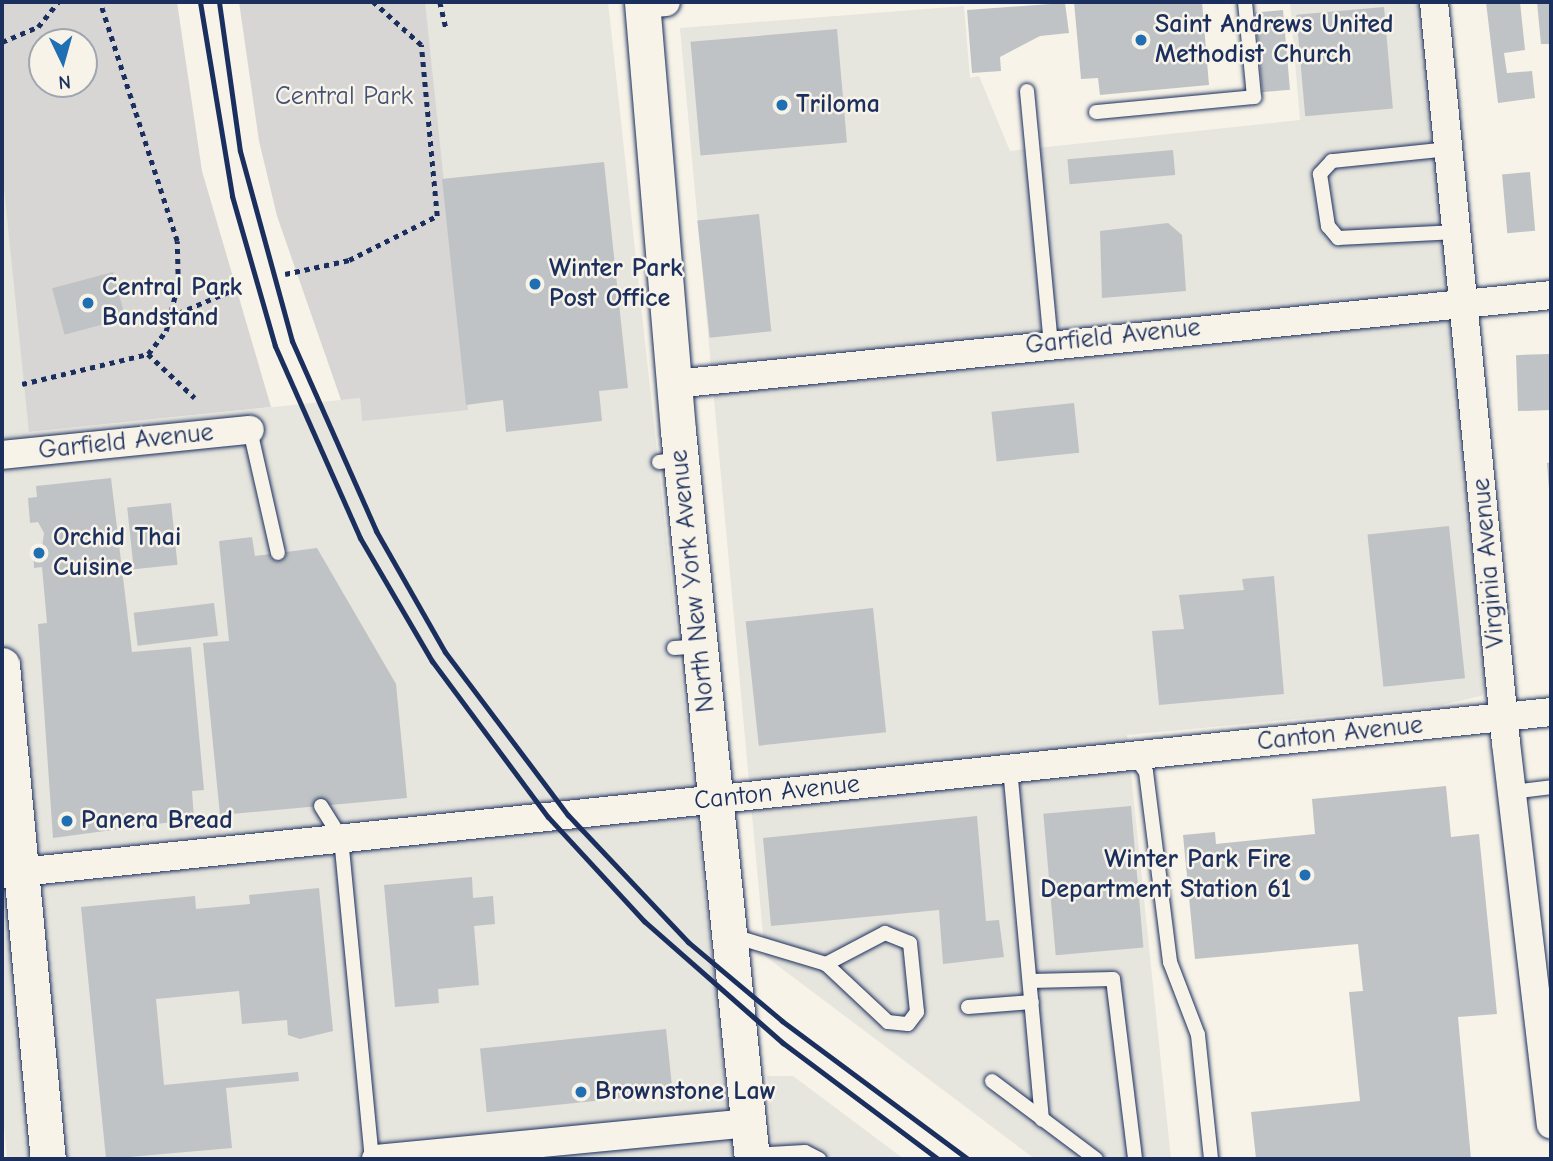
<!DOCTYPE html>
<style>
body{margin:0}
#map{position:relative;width:1553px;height:1161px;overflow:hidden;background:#f7f3e8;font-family:"Comic Neue",sans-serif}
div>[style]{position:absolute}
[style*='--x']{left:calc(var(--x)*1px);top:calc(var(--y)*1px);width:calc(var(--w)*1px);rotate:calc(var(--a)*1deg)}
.built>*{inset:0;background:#e6e5de}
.green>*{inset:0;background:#d7d6d4}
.building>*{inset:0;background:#c0c3c5;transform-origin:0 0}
.path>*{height:4.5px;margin-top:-2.25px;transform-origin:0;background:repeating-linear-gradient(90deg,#1b2f5e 0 5px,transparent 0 10px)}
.roads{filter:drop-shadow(0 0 2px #1b2f5e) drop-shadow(0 0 2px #1b2f5e)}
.service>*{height:14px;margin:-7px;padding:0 7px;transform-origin:7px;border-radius:7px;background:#f7f3e8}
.minor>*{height:28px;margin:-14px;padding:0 14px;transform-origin:14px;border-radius:14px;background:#f7f3e8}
.tertiary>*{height:35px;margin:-17.5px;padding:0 17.5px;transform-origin:17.5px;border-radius:17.5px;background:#f7f3e8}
.rail>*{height:5px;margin:-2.5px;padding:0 2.5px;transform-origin:2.5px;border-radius:2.5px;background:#1b2f5e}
.dots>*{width:19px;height:19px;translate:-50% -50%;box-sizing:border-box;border:4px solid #f7f3e8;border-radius:50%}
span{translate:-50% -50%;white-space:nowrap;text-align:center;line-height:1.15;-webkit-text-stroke:5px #f7f3e8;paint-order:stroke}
.poi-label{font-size:26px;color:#1b2f5e;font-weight:700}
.left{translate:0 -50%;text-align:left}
.right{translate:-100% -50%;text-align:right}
.park-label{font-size:26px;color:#415076}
.street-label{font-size:26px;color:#1b2f5e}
.frame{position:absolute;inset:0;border:4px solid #1b2f5e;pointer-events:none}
.north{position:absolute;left:28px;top:28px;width:70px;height:70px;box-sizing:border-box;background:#f7f3e8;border:2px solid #9fa5b1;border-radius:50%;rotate:175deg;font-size:19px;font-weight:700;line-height:28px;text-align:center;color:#1b2f5e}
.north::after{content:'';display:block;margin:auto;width:24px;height:32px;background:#1f6fb2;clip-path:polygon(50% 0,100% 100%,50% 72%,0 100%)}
</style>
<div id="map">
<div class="built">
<div style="clip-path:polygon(425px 2px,608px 2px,734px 1159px,7px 1159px,2px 1100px,2px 170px,30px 432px,360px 398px,362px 420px)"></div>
<div style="clip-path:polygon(1290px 2px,1421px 2px,1492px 681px,1481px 696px,1441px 705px,1127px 735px,1171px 1159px,1035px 1159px,765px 956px,680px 28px,964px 6px,970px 78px,979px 76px,1010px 151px,1300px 120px)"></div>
<div style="clip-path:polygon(767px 1076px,793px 1076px,904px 1159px,774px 1159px)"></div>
</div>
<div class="green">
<div style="clip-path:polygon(evenodd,2px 2px,177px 2px,202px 171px,271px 407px,29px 432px,2px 170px,2px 2px,42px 42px,84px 42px,84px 84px,42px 84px,42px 42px)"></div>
<div style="clip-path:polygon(239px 2px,425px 2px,468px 410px,362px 421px,360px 398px,341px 400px,277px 216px,259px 141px)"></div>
</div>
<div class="building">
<div style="clip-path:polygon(1074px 2px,1202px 2px,1209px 85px,1100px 95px,1098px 78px,1081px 79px)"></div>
<div style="clip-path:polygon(1486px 2px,1520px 2px,1525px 50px,1504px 53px,1507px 73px,1532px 71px,1535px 98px,1498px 103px)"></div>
<div style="clip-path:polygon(1537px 2px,1551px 2px,1551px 44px,1541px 44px)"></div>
<div style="clip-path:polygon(1065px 3px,1069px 33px,1040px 36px,1000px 57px,1001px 71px,972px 73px,967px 10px)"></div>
<div style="left:1384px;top:7px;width:102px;height:88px;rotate:85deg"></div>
<div style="left:1283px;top:10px;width:80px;height:28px;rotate:85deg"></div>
<div style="left:837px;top:29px;width:114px;height:147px;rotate:85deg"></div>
<div style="left:1173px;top:150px;width:25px;height:106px;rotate:85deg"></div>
<div style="clip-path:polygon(604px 162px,628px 388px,599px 391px,602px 421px,506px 432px,503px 400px,466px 405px,442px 179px)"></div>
<div style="left:1530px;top:172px;width:59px;height:28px;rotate:85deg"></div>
<div style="left:759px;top:214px;width:118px;height:62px;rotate:84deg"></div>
<div style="clip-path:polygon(1168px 223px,1182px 235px,1186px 291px,1102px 298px,1100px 231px)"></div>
<div style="left:113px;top:272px;width:48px;height:63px;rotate:75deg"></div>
<div style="left:1549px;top:354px;width:56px;height:33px;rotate:88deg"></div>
<div style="left:1074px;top:403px;width:50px;height:83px;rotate:84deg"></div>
<div style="clip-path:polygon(1551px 462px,1551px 489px,1549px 489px,1547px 463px)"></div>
<div style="clip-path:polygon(111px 478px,132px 652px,191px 647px,204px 790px,192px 791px,194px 819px,53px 838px,38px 624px,47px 623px,42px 567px,34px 568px,33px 548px,42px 547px,44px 533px,38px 522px,30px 523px,28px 498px,37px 497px,36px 486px)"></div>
<div style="left:171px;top:503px;width:62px;height:44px;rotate:84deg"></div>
<div style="left:1449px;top:526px;width:153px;height:82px;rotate:84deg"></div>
<div style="clip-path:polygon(252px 537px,255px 556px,317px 548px,396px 684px,407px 798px,220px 815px,203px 643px,229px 641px,219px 541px)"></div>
<div style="clip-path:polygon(1274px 576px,1284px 694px,1159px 705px,1152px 631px,1184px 629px,1179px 595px,1244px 590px,1242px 579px)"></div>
<div style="left:214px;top:603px;width:33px;height:81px;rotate:83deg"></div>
<div style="left:873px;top:608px;width:125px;height:128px;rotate:84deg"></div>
<div style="clip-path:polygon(1446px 786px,1451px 837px,1479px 834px,1497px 1014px,1458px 1017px,1471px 1159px,1256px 1159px,1251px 1112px,1360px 1101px,1349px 992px,1363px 991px,1358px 944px,1195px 959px,1183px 835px,1215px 832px,1216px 844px,1315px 834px,1312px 799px)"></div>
<div style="left:1131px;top:806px;width:142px;height:88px;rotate:85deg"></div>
<div style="clip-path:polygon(977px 816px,986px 921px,999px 920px,1004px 957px,943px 964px,939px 910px,771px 926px,763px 838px)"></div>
<div style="clip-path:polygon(472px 877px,473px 898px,493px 896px,495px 924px,474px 926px,479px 985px,438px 989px,439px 1003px,395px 1007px,384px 885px)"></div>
<div style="clip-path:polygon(319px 888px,333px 1031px,300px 1039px,288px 1035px,287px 1020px,242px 1024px,239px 991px,156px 999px,164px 1085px,298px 1072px,299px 1081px,226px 1088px,232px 1148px,106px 1159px,81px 907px,195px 896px,196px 909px,250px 904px,249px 895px)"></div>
<div style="left:666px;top:1029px;width:64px;height:187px;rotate:84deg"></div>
</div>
<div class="path">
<div style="--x:440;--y:2;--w:26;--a:77"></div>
<div style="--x:2;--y:42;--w:39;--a:-23"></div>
<div style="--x:38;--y:27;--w:32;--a:-51"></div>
<div style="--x:285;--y:274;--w:66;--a:-12.3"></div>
<div style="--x:349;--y:260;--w:98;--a:-26.6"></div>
<div style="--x:437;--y:216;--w:172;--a:-95.3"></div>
<div style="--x:421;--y:45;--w:64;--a:-138.1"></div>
<div style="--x:169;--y:317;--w:77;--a:-22.9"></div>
<div style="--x:148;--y:354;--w:64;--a:43.1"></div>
<div style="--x:22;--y:384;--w:130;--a:-13.4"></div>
<div style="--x:148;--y:354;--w:29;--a:-52"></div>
<div style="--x:166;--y:331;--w:49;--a:-75.7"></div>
<div style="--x:178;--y:284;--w:43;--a:-91.3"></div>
<div style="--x:177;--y:241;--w:251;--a:-107.9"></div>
</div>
<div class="roads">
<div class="service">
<div style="--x:1027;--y:91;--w:254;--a:84.6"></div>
<div style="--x:1096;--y:112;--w:159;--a:-5.4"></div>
<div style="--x:1254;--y:97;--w:95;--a:-95.4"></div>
<div style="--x:1449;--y:149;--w:118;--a:174.1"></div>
<div style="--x:1332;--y:161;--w:18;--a:133"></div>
<div style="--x:1320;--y:174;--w:53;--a:81.3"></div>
<div style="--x:1328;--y:226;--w:16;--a:50"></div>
<div style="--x:1338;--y:238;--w:119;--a:-2.9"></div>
<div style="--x:250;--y:430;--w:126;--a:77.2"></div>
<div style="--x:659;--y:462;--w:22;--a:-8"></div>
<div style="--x:674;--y:648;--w:26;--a:-4"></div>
<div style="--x:1134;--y:755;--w:21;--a:55"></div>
<div style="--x:1146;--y:772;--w:192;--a:82.8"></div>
<div style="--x:1170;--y:962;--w:78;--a:69"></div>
<div style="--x:1198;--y:1035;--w:125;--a:84"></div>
<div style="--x:1010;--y:768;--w:353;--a:84.8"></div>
<div style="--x:1512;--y:792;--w:39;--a:-7"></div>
<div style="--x:321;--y:806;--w:38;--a:58"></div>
<div style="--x:341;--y:838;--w:322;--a:84.5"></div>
<div style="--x:730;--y:935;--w:100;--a:16.8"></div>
<div style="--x:826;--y:964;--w:85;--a:43.1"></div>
<div style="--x:888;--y:1022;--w:20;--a:6"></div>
<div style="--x:908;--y:1024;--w:15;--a:-53"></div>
<div style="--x:917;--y:1012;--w:69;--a:-95.8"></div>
<div style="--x:910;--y:943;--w:27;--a:-158"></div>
<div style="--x:885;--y:933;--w:67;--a:152.3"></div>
<div style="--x:1030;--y:981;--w:83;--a:-1.4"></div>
<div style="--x:1113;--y:979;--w:181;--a:83"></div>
<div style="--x:968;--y:1007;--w:64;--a:-4.5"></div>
<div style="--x:992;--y:1081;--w:130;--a:36.9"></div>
<div style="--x:752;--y:1155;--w:53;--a:-3.2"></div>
<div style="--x:805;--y:1152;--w:16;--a:27"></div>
</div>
<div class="minor">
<div style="--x:1434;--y:2;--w:744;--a:84.45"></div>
<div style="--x:1506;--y:743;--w:384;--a:83.3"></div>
<div style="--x:643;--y:4;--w:23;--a:-5"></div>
<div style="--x:674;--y:384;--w:882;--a:-5.79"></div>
<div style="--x:2;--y:455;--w:249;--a:-5.8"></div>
<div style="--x:2;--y:874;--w:1557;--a:-5.97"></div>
<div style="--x:376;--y:1159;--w:375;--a:-5.5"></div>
</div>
<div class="tertiary">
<div style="--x:642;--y:2;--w:431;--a:85.2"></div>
<div style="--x:678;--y:431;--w:732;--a:84.2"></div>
<div style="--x:2;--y:665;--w:496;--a:84.7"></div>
</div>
</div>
<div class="rail">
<div style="--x:200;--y:2;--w:197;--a:80.6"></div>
<div style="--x:232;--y:196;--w:156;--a:74"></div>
<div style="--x:275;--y:346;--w:210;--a:66.1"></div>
<div style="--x:360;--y:538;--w:143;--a:59.7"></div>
<div style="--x:432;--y:661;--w:194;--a:53.4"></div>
<div style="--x:548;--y:817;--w:142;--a:47.3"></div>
<div style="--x:644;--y:921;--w:185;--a:41.3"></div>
<div style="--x:783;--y:1043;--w:194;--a:36.8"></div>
<div style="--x:219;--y:2;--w:150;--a:82"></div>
<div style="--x:240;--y:151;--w:197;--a:74.7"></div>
<div style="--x:292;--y:341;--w:208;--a:66.1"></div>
<div style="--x:376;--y:531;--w:139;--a:60.3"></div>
<div style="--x:445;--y:652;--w:204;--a:53"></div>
<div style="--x:568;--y:815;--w:175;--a:46.6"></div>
<div style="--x:688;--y:942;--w:123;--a:40"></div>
<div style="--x:782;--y:1021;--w:232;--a:36.6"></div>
</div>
<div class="dots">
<div style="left:1141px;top:40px;background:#1f6fb2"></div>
<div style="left:782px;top:105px;background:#1f6fb2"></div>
<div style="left:535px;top:284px;background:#1f6fb2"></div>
<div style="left:88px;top:303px;background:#1f6fb2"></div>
<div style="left:39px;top:553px;background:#1f6fb2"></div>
<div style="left:67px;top:821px;background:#1f6fb2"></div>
<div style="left:1305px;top:875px;background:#1f6fb2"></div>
<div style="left:581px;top:1092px;background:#1f6fb2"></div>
</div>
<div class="poi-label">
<span class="left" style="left:1155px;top:40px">Saint Andrews United<br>Methodist Church</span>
<span class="left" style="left:796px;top:105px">Triloma</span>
<span class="left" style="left:549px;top:284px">Winter Park<br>Post Office</span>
<span class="left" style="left:102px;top:303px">Central Park<br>Bandstand</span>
<span class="left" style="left:53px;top:553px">Orchid Thai<br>Cuisine</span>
<span class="left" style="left:81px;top:821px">Panera Bread</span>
<span class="right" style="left:1291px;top:875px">Winter Park Fire<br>Department Station 61</span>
<span class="left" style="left:595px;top:1092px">Brownstone Law</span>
</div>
<div class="park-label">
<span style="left:344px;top:97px">Central Park</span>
</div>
<div class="street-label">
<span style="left:1113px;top:337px;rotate:-6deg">Garfield Avenue</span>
<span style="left:126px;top:442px;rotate:-6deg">Garfield Avenue</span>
<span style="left:1489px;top:563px;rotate:-95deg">Virginia Avenue</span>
<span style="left:693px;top:581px;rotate:-96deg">North New York Avenue</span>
<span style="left:1340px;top:734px;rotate:-6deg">Canton Avenue</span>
<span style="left:777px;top:793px;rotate:-6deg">Canton Avenue</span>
</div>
<div class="frame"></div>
<div class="north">N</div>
</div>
